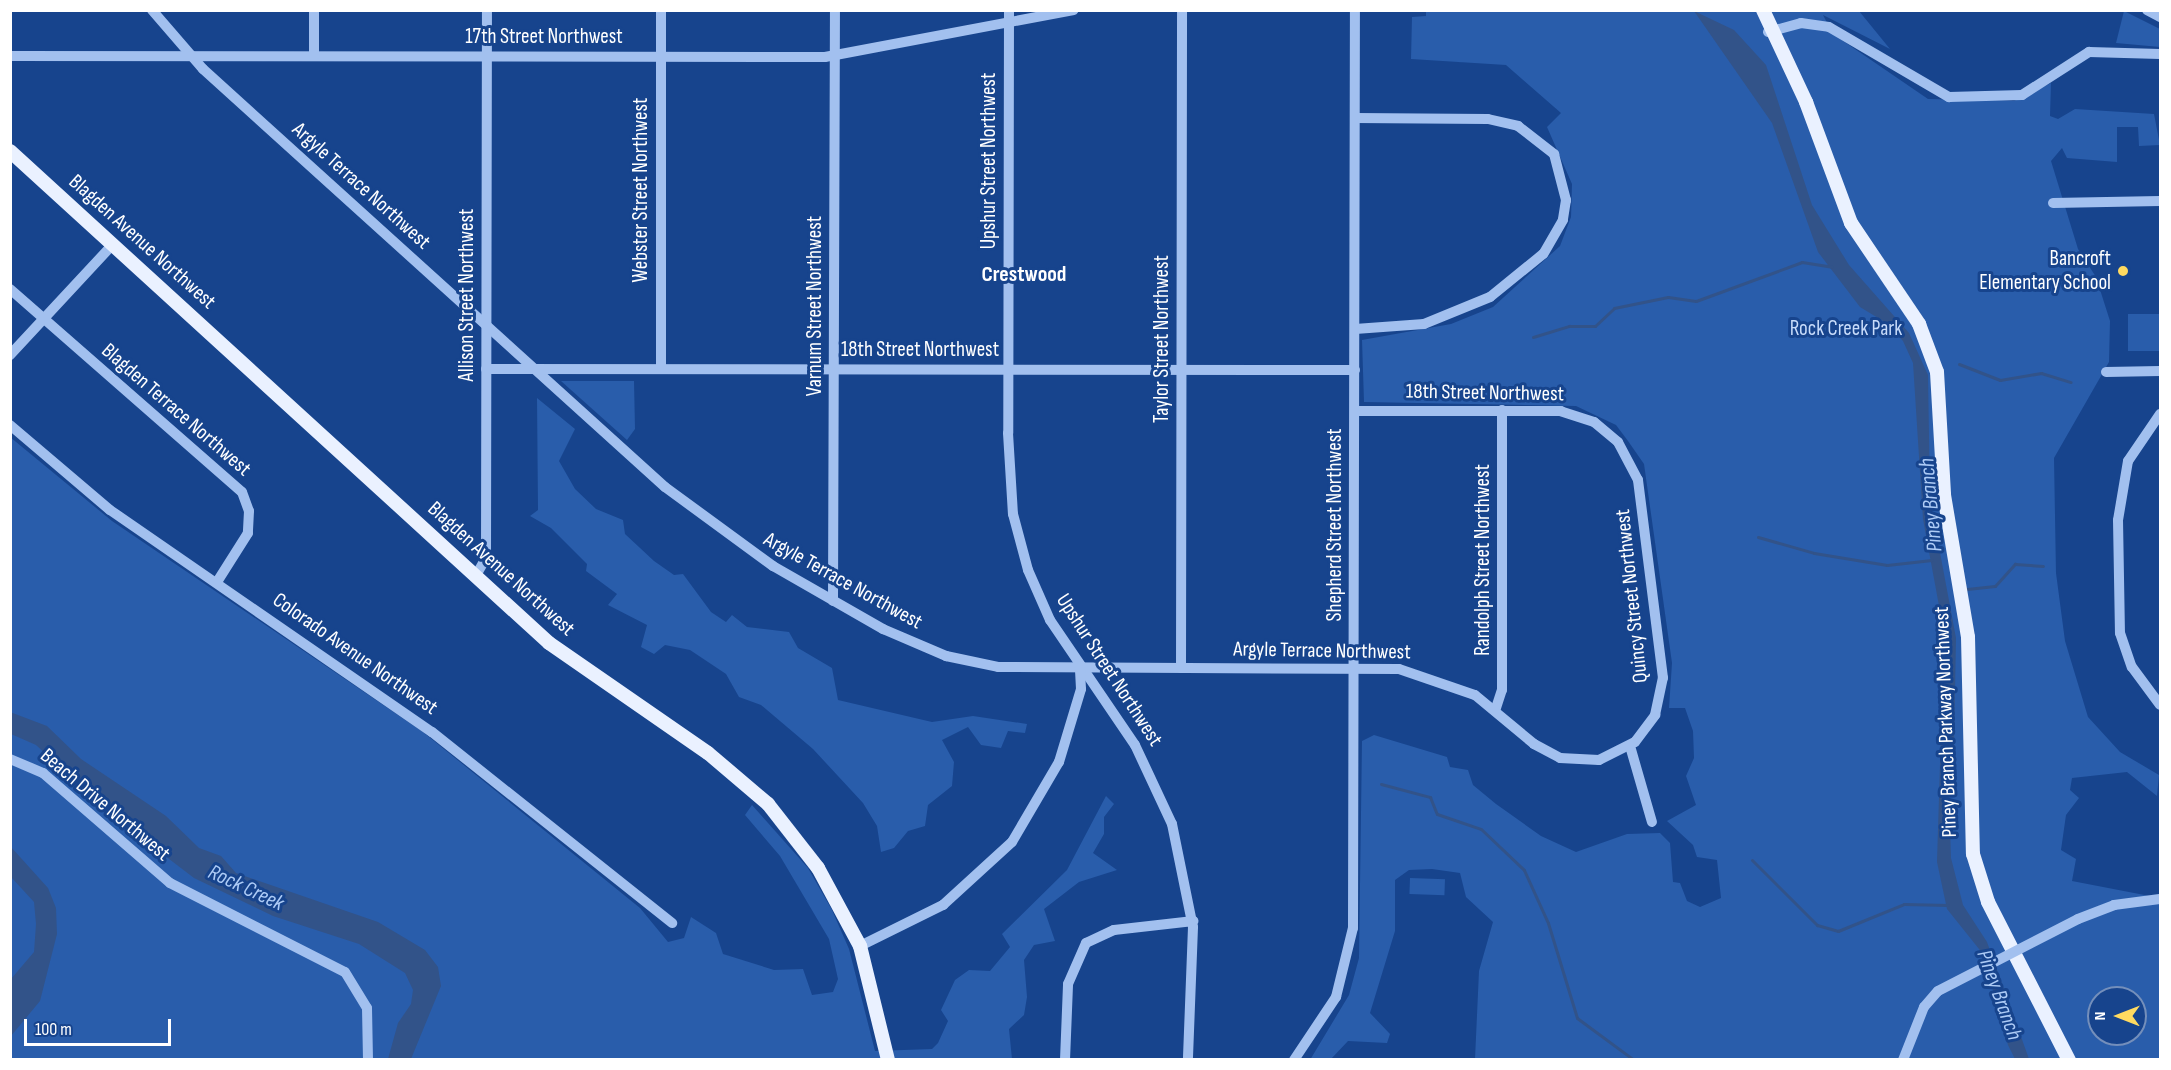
<!DOCTYPE html>
<style>
body{margin:0}
#map{position:relative;width:2171px;height:1070px;overflow:hidden;background:#17448d;font-family:"Sofia Sans Condensed",sans-serif}
div>[style]{position:absolute}
[style*='--x']{left:calc(var(--x)*1px);top:calc(var(--y)*1px);width:calc(var(--w)*1px);rotate:calc(var(--a)*1deg)}
.green>*{inset:0;background:#295dab;transform-origin:0 0}
.water>*{inset:0;background:#325389}
.stream>*{height:3px;margin:-1.5px;padding:0 1.5px;transform-origin:1.5px;border-radius:1.5px;background:#325389}
.minor>*{height:10px;margin:-5px;padding:0 5px;transform-origin:5px;border-radius:5px;background:#a2c0ef}
.major>*{height:14px;margin:-7px;padding:0 7px;transform-origin:7px;border-radius:7px;background:#eaf1ff}
.minor-bridge>*{height:10px;margin:-5px;padding:0 5px;transform-origin:5px;border-radius:5px;background:#a2c0ef}
.dots>*{width:16px;height:16px;translate:-50% -50%;box-sizing:border-box;border:3px solid #17448d;border-radius:50%}
span{translate:-50% -50%;white-space:nowrap;text-align:center;line-height:1.15;-webkit-text-stroke:6px #17448d;paint-order:stroke}
.street-label{font-size:21px;color:#fff}
.poi-label{font-size:21px;color:#fff}
.right{translate:-100% -50%;text-align:right}
.park-label{font-size:21px;color:#c8dcfb}
.neighbourhood-label{font-size:22px;color:#fff;font-weight:700}
.water-label{font-size:22px;color:#adcbf6;font-style:italic}
.frame{position:absolute;inset:0;border:12px solid #fff;pointer-events:none}
.north{position:absolute;left:2087px;top:986px;width:60px;height:60px;box-sizing:border-box;background:#17448d;border:2px solid #748fbb;border-radius:50%;rotate:270deg;font-size:16px;font-weight:700;line-height:24px;text-align:center;color:#fff}
.north::after{content:'';display:block;margin:auto;width:21px;height:27px;background:#ffda60;clip-path:polygon(50% 0,100% 100%,50% 72%,0 100%)}
.scale{position:absolute;left:24px;top:1019px;width:147px;height:27px;box-sizing:border-box;border:3px solid #fff;border-top:0;padding-left:8px;font-size:18px;line-height:21px;white-space:nowrap;color:#fff;-webkit-text-stroke:4px #17448d;paint-order:stroke}
</style>
<div id="map">
<div class="green">
<div style="clip-path:polygon(evenodd,1426px 10px,1859px 11px,1890px 49px,1823px 15px,1833px 34px,1928px 99px,2014px 101px,2051px 83px,2050px 116px,2058px 119px,2075px 109px,2154px 114px,2160px 145px,2139px 146px,2138px 127px,2117px 127px,2117px 162px,2067px 158px,2062px 148px,2051px 161px,2078px 249px,2096px 277px,2110px 321px,2109px 362px,2054px 458px,2056px 573px,2065px 641px,2088px 717px,2120px 752px,2159px 775px,2157px 796px,2127px 772px,2072px 778px,2070px 790px,2079px 798px,2066px 815px,2061px 850px,2076px 859px,2072px 881px,2160px 898px,2160px 1059px,1475px 1059px,1479px 971px,1493px 922px,1466px 897px,1460px 873px,1432px 869px,1409px 870px,1395px 880px,1395px 931px,1370px 1013px,1390px 1034px,1387px 1043px,1348px 1041px,1331px 1059px,1310px 1060px,1349px 995px,1359px 958px,1362px 741px,1374px 735px,1447px 757px,1450px 767px,1468px 770px,1473px 785px,1496px 804px,1541px 836px,1576px 852px,1627px 834px,1660px 833px,1670px 843px,1673px 882px,1680px 883px,1687px 901px,1700px 907px,1721px 898px,1717px 860px,1697px 857px,1693px 845px,1667px 821px,1696px 805px,1686px 776px,1694px 758px,1693px 731px,1685px 708px,1669px 708px,1672px 663px,1644px 464px,1628px 441px,1616px 425px,1576px 406px,1364px 402px,1362px 340px,1451px 324px,1493px 307px,1560px 246px,1571px 217px,1572px 184px,1547px 127px,1561px 113px,1506px 65px,1411px 59px,1412px 17px,1426px 16px,1426px 10px,2099px 998px,2135px 998px,2135px 1034px,2099px 1034px,2099px 998px)"></div>
<div style="clip-path:polygon(2124px 11px,2160px 29px,2160px 47px,2116px 43px)"></div>
<div style="left:2128px;top:314px;width:32px;height:37px"></div>
<div style="clip-path:polygon(561px 381px,634px 381px,635px 429px,627px 440px)"></div>
<div style="clip-path:polygon(537px 398px,575px 429px,559px 461px,575px 489px,596px 509px,623px 520px,625px 534px,654px 561px,674px 575px,683px 574px,711px 612px,726px 622px,732px 615px,747px 627px,789px 632px,798px 648px,832px 668px,838px 700px,932px 722px,973px 716px,1027px 724px,1025px 733px,1008px 731px,1001px 748px,981px 745px,968px 727px,942px 740px,954px 762px,952px 786px,928px 805px,925px 826px,908px 831px,894px 848px,881px 852px,877px 826px,863px 803px,813px 749px,761px 705px,739px 697px,726px 674px,690px 650px,665px 645px,654px 654px,641px 647px,647px 625px,608px 605px,617px 594px,586px 571px,587px 564px,551px 528px,530px 516px,538px 510px)"></div>
<div style="clip-path:polygon(10px 437px,112px 521px,423px 732px,640px 908px,668px 942px,684px 938px,691px 917px,716px 933px,723px 954px,774px 970px,803px 969px,812px 995px,833px 992px,838px 979px,829px 939px,780px 856px,745px 815px,752px 805px,808px 868px,832px 910px,849px 949px,875px 1051px,932px 1049px,938px 1043px,948px 1021px,941px 1010px,955px 980px,969px 970px,990px 971px,1010px 947px,1002px 934px,1067px 870px,1106px 796px,1114px 804px,1104px 817px,1104px 834px,1093px 853px,1117px 870px,1079px 882px,1044px 909px,1055px 941px,1034px 945px,1024px 960px,1027px 997px,1024px 1015px,1009px 1029px,1012px 1059px,11px 1059px)"></div>
<div style="left:1410px;top:878px;width:35px;height:16px;rotate:2deg"></div>
</div>
<div class="water">
<div style="clip-path:polygon(1694px 11px,1734px 30px,1766px 65px,1812px 205px,1849px 265px,1909px 333px,1928px 375px,1930px 499px,1956px 638px,1954px 746px,1948px 769px,1951px 858px,1963px 905px,1987px 942px,2029px 1059px,2015px 1059px,2008px 1045px,1983px 954px,1947px 909px,1937px 862px,1944px 633px,1923px 519px,1913px 363px,1903px 341px,1888px 324px,1860px 307px,1818px 252px,1772px 123px)"></div>
<div style="clip-path:polygon(10px 712px,47px 726px,81px 759px,166px 816px,199px 848px,221px 856px,236px 873px,378px 922px,425px 950px,438px 967px,441px 986px,411px 1059px,388px 1059px,398px 1023px,411px 1004px,413px 990px,405px 973px,359px 944px,273px 916px,194px 878px,122px 823px,36px 745px,11px 734px)"></div>
<div style="clip-path:polygon(11px 847px,48px 888px,56px 908px,57px 934px,40px 1001px,11px 1036px,11px 979px,34px 952px,36px 924px,34px 902px,11px 877px)"></div>
</div>
<div class="stream">
<div style="--x:1533;--y:337;--w:38;--a:-17"></div>
<div style="--x:1569;--y:326;--w:26;--a:0"></div>
<div style="--x:1595;--y:326;--w:26;--a:-43"></div>
<div style="--x:1614;--y:308;--w:55;--a:-11.5"></div>
<div style="--x:1668;--y:297;--w:28;--a:8"></div>
<div style="--x:1696;--y:301;--w:113;--a:-20.2"></div>
<div style="--x:1802;--y:262;--w:30;--a:9"></div>
<div style="--x:1959;--y:364;--w:44;--a:21.3"></div>
<div style="--x:2000;--y:380;--w:42;--a:-9.7"></div>
<div style="--x:2041;--y:373;--w:31;--a:17"></div>
<div style="--x:1758;--y:537;--w:58;--a:15.9"></div>
<div style="--x:1814;--y:553;--w:74;--a:9.3"></div>
<div style="--x:1887;--y:565;--w:45;--a:-6.3"></div>
<div style="--x:1967;--y:589;--w:28;--a:-6"></div>
<div style="--x:1995;--y:586;--w:30;--a:-48"></div>
<div style="--x:2015;--y:564;--w:28;--a:4"></div>
<div style="--x:1381;--y:784;--w:51;--a:14.9"></div>
<div style="--x:1430;--y:797;--w:18;--a:68"></div>
<div style="--x:1437;--y:814;--w:46;--a:18.8"></div>
<div style="--x:1481;--y:829;--w:59;--a:43.6"></div>
<div style="--x:1524;--y:870;--w:58;--a:65.6"></div>
<div style="--x:1548;--y:923;--w:99;--a:73"></div>
<div style="--x:1577;--y:1018;--w:71;--a:36.4"></div>
<div style="--x:1752;--y:860;--w:92;--a:45"></div>
<div style="--x:1817;--y:925;--w:22;--a:16"></div>
<div style="--x:1838;--y:931;--w:71;--a:-22.2"></div>
<div style="--x:1904;--y:904;--w:44;--a:1.3"></div>
</div>
<div class="minor">
<div style="--x:152;--y:10;--w:78;--a:49.2"></div>
<div style="--x:203;--y:69;--w:623;--a:42.14"></div>
<div style="--x:665;--y:487;--w:134;--a:36.2"></div>
<div style="--x:773;--y:566;--w:127;--a:29.8"></div>
<div style="--x:883;--y:629;--w:69;--a:23.2"></div>
<div style="--x:946;--y:656;--w:53;--a:11.9"></div>
<div style="--x:998;--y:667;--w:401;--a:0.3"></div>
<div style="--x:1399;--y:669;--w:80;--a:18.9"></div>
<div style="--x:1475;--y:695;--w:77;--a:39.7"></div>
<div style="--x:1534;--y:744;--w:30;--a:28"></div>
<div style="--x:1560;--y:758;--w:39;--a:3"></div>
<div style="--x:1599;--y:760;--w:40;--a:-26.6"></div>
<div style="--x:1635;--y:742;--w:34;--a:-53"></div>
<div style="--x:1655;--y:715;--w:38;--a:-78"></div>
<div style="--x:1663;--y:678;--w:200;--a:-97.2"></div>
<div style="--x:1638;--y:480;--w:43;--a:-117.8"></div>
<div style="--x:1618;--y:442;--w:31;--a:-140"></div>
<div style="--x:1594;--y:422;--w:35;--a:-162"></div>
<div style="--x:1561;--y:411;--w:206;--a:180"></div>
<div style="--x:661;--y:10;--w:359;--a:90"></div>
<div style="--x:1009;--y:10;--w:423;--a:90.1"></div>
<div style="--x:1008;--y:433;--w:81;--a:86.5"></div>
<div style="--x:1013;--y:514;--w:58;--a:75"></div>
<div style="--x:1028;--y:570;--w:55;--a:66.3"></div>
<div style="--x:1050;--y:620;--w:151;--a:55.8"></div>
<div style="--x:1135;--y:745;--w:87;--a:64.9"></div>
<div style="--x:1172;--y:824;--w:105;--a:78.5"></div>
<div style="--x:1193;--y:927;--w:133;--a:92.2"></div>
<div style="--x:2147;--y:10;--w:15;--a:28"></div>
<div style="--x:1768;--y:32;--w:34;--a:-15"></div>
<div style="--x:1801;--y:23;--w:28;--a:8"></div>
<div style="--x:1829;--y:27;--w:139;--a:30.3"></div>
<div style="--x:1949;--y:97;--w:73;--a:-1.6"></div>
<div style="--x:2022;--y:95;--w:80;--a:-32.7"></div>
<div style="--x:2089;--y:52;--w:71;--a:1.6"></div>
<div style="--x:10;--y:56;--w:815;--a:0.07"></div>
<div style="--x:825;--y:57;--w:253;--a:-10.7"></div>
<div style="--x:314;--y:56;--w:46;--a:-90"></div>
<div style="--x:1355;--y:118;--w:133;--a:0.4"></div>
<div style="--x:1488;--y:119;--w:31;--a:13"></div>
<div style="--x:1518;--y:126;--w:46;--a:37.9"></div>
<div style="--x:1554;--y:154;--w:48;--a:75.4"></div>
<div style="--x:1566;--y:200;--w:20;--a:99"></div>
<div style="--x:1563;--y:220;--w:39;--a:120"></div>
<div style="--x:1543;--y:254;--w:68;--a:140.9"></div>
<div style="--x:1490;--y:297;--w:71;--a:157.8"></div>
<div style="--x:1424;--y:324;--w:69;--a:175.9"></div>
<div style="--x:2053;--y:203;--w:107;--a:-1.1"></div>
<div style="--x:10;--y:289;--w:308;--a:41.2"></div>
<div style="--x:242;--y:492;--w:20;--a:70"></div>
<div style="--x:249;--y:511;--w:22;--a:93"></div>
<div style="--x:248;--y:533;--w:58;--a:122.3"></div>
<div style="--x:10;--y:355;--w:151;--a:-47.1"></div>
<div style="--x:486;--y:369;--w:869;--a:0.07"></div>
<div style="--x:2106;--y:372;--w:54;--a:-1.1"></div>
<div style="--x:2160;--y:414;--w:57;--a:124.2"></div>
<div style="--x:2128;--y:461;--w:60;--a:99.6"></div>
<div style="--x:2118;--y:520;--w:113;--a:89"></div>
<div style="--x:2120;--y:633;--w:36;--a:71"></div>
<div style="--x:2132;--y:667;--w:47;--a:53.6"></div>
<div style="--x:10;--y:425;--w:131;--a:40.4"></div>
<div style="--x:110;--y:510;--w:391;--a:34.6"></div>
<div style="--x:432;--y:732;--w:307;--a:38.5"></div>
<div style="--x:475;--y:577;--w:22;--a:-60"></div>
<div style="--x:486;--y:558;--w:548;--a:-89.9"></div>
<div style="--x:833;--y:601;--w:591;--a:-89.81"></div>
<div style="--x:1181;--y:668;--w:658;--a:-89.91"></div>
<div style="--x:1496;--y:708;--w:19;--a:-72"></div>
<div style="--x:1502;--y:690;--w:280;--a:-90"></div>
<div style="--x:1630;--y:746;--w:79;--a:73.9"></div>
<div style="--x:10;--y:759;--w:36;--a:23"></div>
<div style="--x:43;--y:773;--w:168;--a:40.9"></div>
<div style="--x:170;--y:883;--w:196;--a:27"></div>
<div style="--x:345;--y:972;--w:42;--a:58.6"></div>
<div style="--x:367;--y:1008;--w:52;--a:88.9"></div>
<div style="--x:2078;--y:919;--w:39;--a:-21"></div>
<div style="--x:2114;--y:905;--w:46;--a:-7.4"></div>
<div style="--x:860;--y:946;--w:93;--a:-26.3"></div>
<div style="--x:943;--y:905;--w:93;--a:-42.4"></div>
<div style="--x:1012;--y:842;--w:93;--a:-59.6"></div>
<div style="--x:1059;--y:762;--w:76;--a:-73.2"></div>
<div style="--x:1081;--y:689;--w:21;--a:-93"></div>
<div style="--x:1065;--y:1060;--w:76;--a:-87.7"></div>
<div style="--x:1068;--y:984;--w:45;--a:-66.3"></div>
<div style="--x:1086;--y:943;--w:31;--a:-25"></div>
<div style="--x:1114;--y:930;--w:80;--a:-6.5"></div>
<div style="--x:1294;--y:1060;--w:76;--a:-56.3"></div>
<div style="--x:1336;--y:997;--w:71;--a:-76.2"></div>
<div style="--x:1353;--y:928;--w:918;--a:-89.88"></div>
<div style="--x:1903;--y:1060;--w:57;--a:-68.4"></div>
<div style="--x:1924;--y:1007;--w:21;--a:-49"></div>
</div>
<div class="major">
<div style="--x:1763;--y:10;--w:102;--a:64.9"></div>
<div style="--x:1806;--y:102;--w:129;--a:69.6"></div>
<div style="--x:1851;--y:223;--w:122;--a:56"></div>
<div style="--x:1919;--y:324;--w:51;--a:69.4"></div>
<div style="--x:1937;--y:372;--w:123;--a:86.7"></div>
<div style="--x:1944;--y:495;--w:144;--a:80.4"></div>
<div style="--x:1968;--y:637;--w:217;--a:88.7"></div>
<div style="--x:1973;--y:854;--w:50;--a:72.6"></div>
<div style="--x:1988;--y:902;--w:178;--a:62.9"></div>
<div style="--x:10;--y:151;--w:730;--a:42.39"></div>
<div style="--x:549;--y:643;--w:193;--a:34.7"></div>
<div style="--x:708;--y:753;--w:79;--a:40.4"></div>
<div style="--x:768;--y:804;--w:81;--a:52"></div>
<div style="--x:818;--y:868;--w:89;--a:61.7"></div>
<div style="--x:860;--y:946;--w:117;--a:76.2"></div>
</div>
<div class="minor-bridge">
<div style="--x:1938;--y:991;--w:157;--a:-27.2"></div>
</div>
<div class="dots">
<div style="left:2123px;top:271px;background:#ffda60"></div>
</div>
<div class="street-label">
<span style="left:544px;top:37px">17th Street Northwest</span>
<span style="left:989px;top:161px;rotate:-90deg">Upshur Street Northwest</span>
<span style="left:361px;top:186px;rotate:42deg">Argyle Terrace Northwest</span>
<span style="left:641px;top:190px;rotate:-90deg">Webster Street Northwest</span>
<span style="left:142px;top:242px;rotate:42deg">Blagden Avenue Northwest</span>
<span style="left:467px;top:295px;rotate:-90deg">Allison Street Northwest</span>
<span style="left:815px;top:306px;rotate:-90deg">Varnum Street Northwest</span>
<span style="left:1162px;top:339px;rotate:-90deg">Taylor Street Northwest</span>
<span style="left:920px;top:350px">18th Street Northwest</span>
<span style="left:1485px;top:393px;rotate:1deg">18th Street Northwest</span>
<span style="left:176px;top:410px;rotate:41deg">Blagden Terrace Northwest</span>
<span style="left:1335px;top:525px;rotate:-90deg">Shepherd Street Northwest</span>
<span style="left:1483px;top:560px;rotate:-90deg">Randolph Street Northwest</span>
<span style="left:501px;top:569px;rotate:42deg">Blagden Avenue Northwest</span>
<span style="left:843px;top:581px;rotate:29deg">Argyle Terrace Northwest</span>
<span style="left:1632px;top:596px;rotate:-96deg">Quincy Street Northwest</span>
<span style="left:1322px;top:651px;rotate:1deg">Argyle Terrace Northwest</span>
<span style="left:355px;top:654px;rotate:35deg">Colorado Avenue Northwest</span>
<span style="left:1109px;top:670px;rotate:57deg">Upshur Street Northwest</span>
<span style="left:1946px;top:722px;rotate:-92deg">Piney Branch Parkway Northwest</span>
<span style="left:105px;top:805px;rotate:40deg">Beach Drive Northwest</span>
</div>
<div class="poi-label">
<span class="right" style="left:2111px;top:271px">Bancroft<br>Elementary School</span>
</div>
<div class="park-label">
<span style="left:1846px;top:329px">Rock Creek Park</span>
</div>
<div class="neighbourhood-label">
<span style="left:1024px;top:275px">Crestwood</span>
</div>
<div class="water-label">
<span style="left:1931px;top:505px;rotate:-95deg">Piney Branch</span>
<span style="left:246px;top:888px;rotate:25deg">Rock Creek</span>
<span style="left:1999px;top:995px;rotate:70deg">Piney Branch</span>
</div>
<div class="frame"></div>
<div class="north">N</div>
<div class="scale">100 m</div>
</div>
